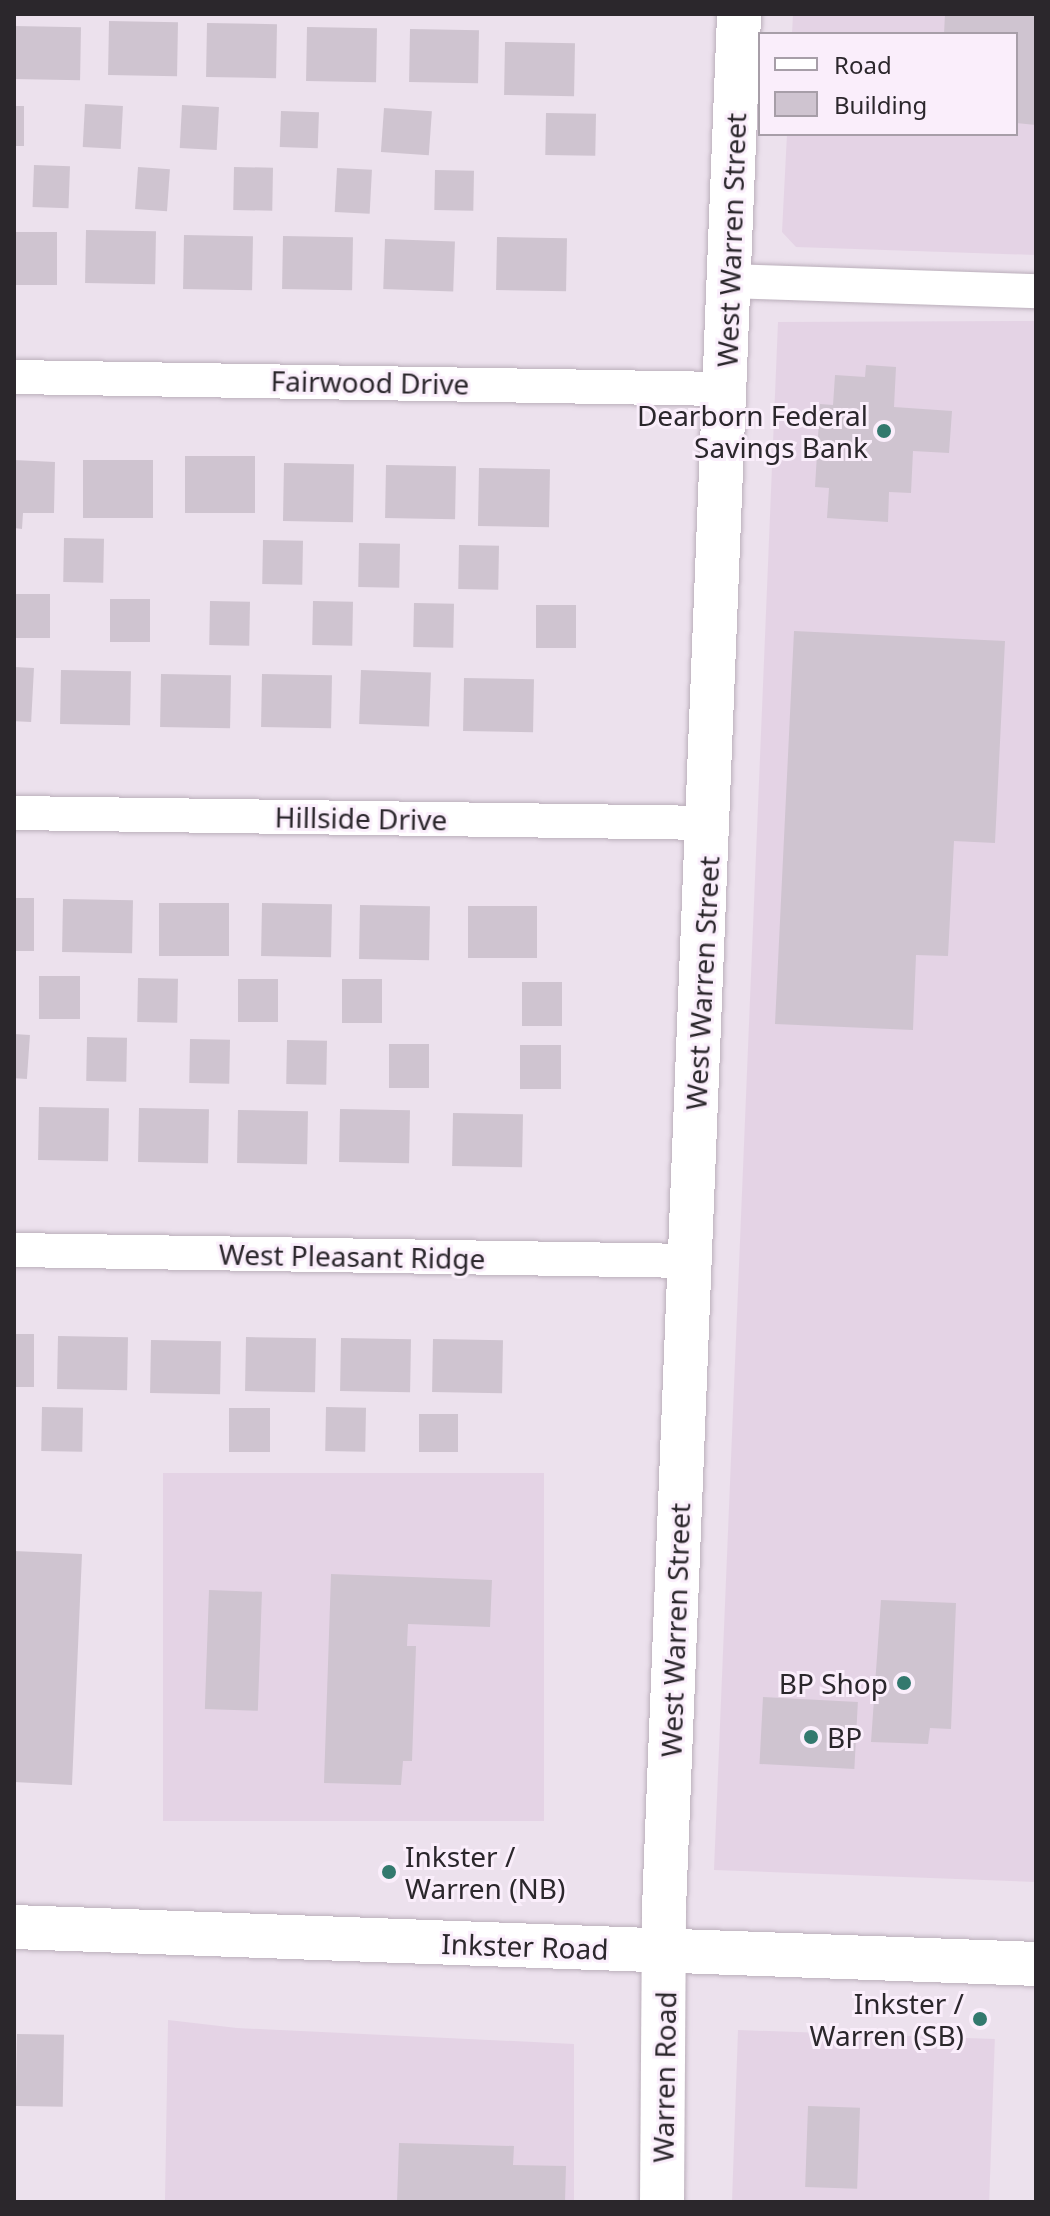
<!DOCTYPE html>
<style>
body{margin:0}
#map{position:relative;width:1050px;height:2216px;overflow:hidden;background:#ece1ed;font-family:"Noto Sans",sans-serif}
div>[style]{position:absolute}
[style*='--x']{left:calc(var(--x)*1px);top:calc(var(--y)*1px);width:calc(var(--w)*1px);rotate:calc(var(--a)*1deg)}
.built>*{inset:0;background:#e4d3e5;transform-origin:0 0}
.building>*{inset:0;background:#cfc4d0;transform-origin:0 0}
.roads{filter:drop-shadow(0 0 2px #baaeba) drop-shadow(0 0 2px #baaeba)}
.minor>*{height:34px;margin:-17px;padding:0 17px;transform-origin:17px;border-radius:17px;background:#fff}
.secondary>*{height:44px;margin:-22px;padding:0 22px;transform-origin:22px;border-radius:22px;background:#fff}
.dots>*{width:22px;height:22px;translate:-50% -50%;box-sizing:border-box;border:4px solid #faeefb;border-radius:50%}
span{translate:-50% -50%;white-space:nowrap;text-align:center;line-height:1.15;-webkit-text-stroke:6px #faeefb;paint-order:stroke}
.street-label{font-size:28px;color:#2b272c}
.poi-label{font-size:28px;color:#2b272c}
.right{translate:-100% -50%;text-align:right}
.left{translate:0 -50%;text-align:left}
.frame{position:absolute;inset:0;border:16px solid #2b272c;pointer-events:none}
.legend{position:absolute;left:758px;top:32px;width:260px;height:104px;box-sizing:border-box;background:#faeefb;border:2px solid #a79ea8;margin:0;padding:10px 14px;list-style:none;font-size:24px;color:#2b272c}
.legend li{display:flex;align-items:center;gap:16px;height:40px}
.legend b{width:40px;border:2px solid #a79ea8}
</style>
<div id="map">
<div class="built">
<div style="clip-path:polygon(793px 14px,1036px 14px,1036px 255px,796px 247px,782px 232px,787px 134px,1016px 134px,1016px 34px,792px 34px)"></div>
<div style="clip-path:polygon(1036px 321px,1036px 1882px,714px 1870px,778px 322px)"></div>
<div style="left:163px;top:1473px;width:381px;height:348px"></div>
<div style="clip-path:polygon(168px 2020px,237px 2028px,574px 2044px,574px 2202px,165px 2202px)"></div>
<div style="left:738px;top:2030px;width:257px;height:172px;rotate:2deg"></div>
</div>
<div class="building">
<div style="clip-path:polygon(945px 14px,1036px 14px,1036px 125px,1016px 123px,1016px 34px,944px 34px)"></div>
<div style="left:109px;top:21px;width:69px;height:54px;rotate:1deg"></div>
<div style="left:207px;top:23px;width:70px;height:54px;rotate:1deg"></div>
<div style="left:14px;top:26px;width:67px;height:53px;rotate:1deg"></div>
<div style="left:307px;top:27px;width:70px;height:54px;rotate:1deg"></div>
<div style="left:410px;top:29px;width:69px;height:53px;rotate:1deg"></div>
<div style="left:505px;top:42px;width:70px;height:53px;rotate:1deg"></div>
<div style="left:85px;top:104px;width:38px;height:43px;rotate:3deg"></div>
<div style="left:182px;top:105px;width:37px;height:43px;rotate:3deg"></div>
<div style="left:14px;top:106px;width:10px;height:40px"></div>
<div style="left:384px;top:108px;width:48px;height:44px;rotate:4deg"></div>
<div style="left:281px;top:111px;width:38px;height:36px;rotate:2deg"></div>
<div style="left:546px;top:113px;width:50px;height:42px;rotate:1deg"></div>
<div style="left:34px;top:165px;width:36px;height:42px;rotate:2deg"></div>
<div style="left:138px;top:167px;width:32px;height:42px;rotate:4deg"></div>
<div style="left:234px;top:167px;width:39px;height:43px;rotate:1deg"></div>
<div style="left:337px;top:168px;width:35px;height:44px;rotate:3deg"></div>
<div style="left:435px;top:170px;width:39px;height:40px;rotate:1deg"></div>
<div style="left:86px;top:230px;width:70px;height:53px;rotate:1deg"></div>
<div style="left:14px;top:232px;width:43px;height:53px"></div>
<div style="left:184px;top:235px;width:69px;height:54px;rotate:1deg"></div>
<div style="left:283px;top:236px;width:70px;height:53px;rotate:1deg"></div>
<div style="left:497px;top:237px;width:70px;height:53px;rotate:1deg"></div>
<div style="left:385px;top:239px;width:70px;height:50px;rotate:2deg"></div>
<div style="clip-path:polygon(866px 365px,896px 367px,894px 407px,952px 411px,949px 453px,913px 451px,911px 493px,889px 492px,888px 522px,827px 518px,829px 488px,815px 487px,820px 404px,833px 405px,835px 375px,865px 377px)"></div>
<div style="left:185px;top:456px;width:70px;height:57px"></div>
<div style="clip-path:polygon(14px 460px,55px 462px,54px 513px,23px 513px,22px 529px,14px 528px)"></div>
<div style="left:83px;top:460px;width:70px;height:58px"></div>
<div style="left:284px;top:463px;width:70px;height:58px;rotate:1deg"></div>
<div style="left:386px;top:465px;width:70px;height:53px;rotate:1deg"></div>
<div style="left:479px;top:468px;width:71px;height:58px;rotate:1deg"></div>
<div style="left:64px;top:538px;width:40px;height:44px;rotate:1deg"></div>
<div style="left:263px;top:540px;width:40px;height:44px;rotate:1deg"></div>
<div style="left:359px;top:543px;width:41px;height:44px;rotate:1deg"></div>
<div style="left:459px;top:545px;width:40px;height:44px;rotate:1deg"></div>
<div style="left:14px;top:594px;width:36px;height:44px"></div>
<div style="left:110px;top:599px;width:40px;height:43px"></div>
<div style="left:210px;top:601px;width:40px;height:44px;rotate:1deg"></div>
<div style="left:313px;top:601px;width:40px;height:44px;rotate:1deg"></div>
<div style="left:414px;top:603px;width:40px;height:44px;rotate:1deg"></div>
<div style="left:536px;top:605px;width:40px;height:43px"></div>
<div style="clip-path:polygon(794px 631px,1005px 641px,995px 843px,954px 841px,948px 956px,916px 955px,913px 1030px,775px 1024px)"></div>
<div style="left:14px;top:667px;width:20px;height:54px;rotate:3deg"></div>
<div style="left:61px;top:670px;width:70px;height:54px;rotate:1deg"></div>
<div style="left:361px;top:670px;width:70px;height:54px;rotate:2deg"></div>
<div style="left:161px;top:674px;width:70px;height:53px;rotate:1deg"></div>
<div style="left:262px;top:674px;width:70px;height:53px;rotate:1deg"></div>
<div style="left:464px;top:678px;width:70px;height:53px;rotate:1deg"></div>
<div style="left:14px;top:898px;width:20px;height:53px"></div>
<div style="left:63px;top:899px;width:70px;height:53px;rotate:1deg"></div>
<div style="left:159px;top:903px;width:70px;height:53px"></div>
<div style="left:262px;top:903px;width:70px;height:53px;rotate:1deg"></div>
<div style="left:360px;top:905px;width:70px;height:54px;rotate:1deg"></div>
<div style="left:468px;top:906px;width:69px;height:52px"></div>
<div style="left:39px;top:976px;width:41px;height:43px"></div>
<div style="left:138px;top:978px;width:40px;height:44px;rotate:1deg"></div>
<div style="left:238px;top:979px;width:40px;height:43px"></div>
<div style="left:342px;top:979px;width:40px;height:44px"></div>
<div style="left:522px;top:982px;width:40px;height:44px"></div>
<div style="left:14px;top:1034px;width:16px;height:44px;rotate:4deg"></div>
<div style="left:87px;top:1037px;width:40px;height:44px;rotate:1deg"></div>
<div style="left:190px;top:1039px;width:40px;height:44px;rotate:1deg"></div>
<div style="left:287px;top:1040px;width:40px;height:44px;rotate:1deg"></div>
<div style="left:389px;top:1044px;width:40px;height:44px"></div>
<div style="left:520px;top:1045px;width:41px;height:44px"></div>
<div style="left:39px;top:1107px;width:70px;height:53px;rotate:1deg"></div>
<div style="left:139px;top:1108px;width:70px;height:54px;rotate:1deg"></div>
<div style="left:340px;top:1109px;width:70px;height:53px;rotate:1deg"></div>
<div style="left:238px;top:1110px;width:70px;height:53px;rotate:1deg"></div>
<div style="left:453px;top:1113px;width:70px;height:53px;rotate:1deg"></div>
<div style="left:14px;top:1334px;width:20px;height:53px"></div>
<div style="left:58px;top:1336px;width:70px;height:53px;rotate:1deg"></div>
<div style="left:246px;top:1337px;width:70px;height:54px;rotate:1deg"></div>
<div style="left:341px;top:1338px;width:70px;height:53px;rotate:1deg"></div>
<div style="left:433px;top:1339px;width:70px;height:53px;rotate:1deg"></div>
<div style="left:151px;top:1340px;width:70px;height:53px;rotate:1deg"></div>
<div style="left:42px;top:1407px;width:41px;height:44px;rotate:1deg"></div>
<div style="left:326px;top:1407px;width:40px;height:44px;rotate:1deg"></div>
<div style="left:229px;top:1408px;width:41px;height:44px"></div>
<div style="left:419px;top:1414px;width:39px;height:38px"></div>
<div style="clip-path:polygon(14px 1551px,82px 1554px,72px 1785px,14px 1782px)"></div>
<div style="clip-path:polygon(331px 1574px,492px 1580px,490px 1627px,408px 1624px,407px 1646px,416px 1646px,412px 1761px,403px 1761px,401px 1785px,324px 1783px)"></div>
<div style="left:209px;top:1590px;width:53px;height:119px;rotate:2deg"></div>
<div style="clip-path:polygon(881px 1600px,956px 1603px,951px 1729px,930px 1728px,928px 1744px,871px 1742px)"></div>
<div style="left:763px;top:1697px;width:95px;height:67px;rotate:3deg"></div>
<div style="left:17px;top:2034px;width:47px;height:72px;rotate:1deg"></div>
<div style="left:808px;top:2106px;width:52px;height:81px;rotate:2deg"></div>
<div style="clip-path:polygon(399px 2143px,514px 2146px,513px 2165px,566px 2166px,565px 2202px,397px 2202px)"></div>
</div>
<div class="roads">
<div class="minor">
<div style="--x:730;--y:281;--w:306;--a:1.9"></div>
<div style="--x:14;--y:377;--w:712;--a:0.97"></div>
<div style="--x:14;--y:813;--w:695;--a:0.82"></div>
<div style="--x:14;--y:1250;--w:675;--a:0.93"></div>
</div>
<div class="secondary">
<div style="--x:14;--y:1927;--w:1023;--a:2.07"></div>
<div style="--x:662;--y:2202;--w:294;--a:-89.6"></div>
<div style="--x:664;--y:1908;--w:1895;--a:-87.73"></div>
</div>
</div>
<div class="dots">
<div style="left:884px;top:431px;background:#33796e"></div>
<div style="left:904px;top:1683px;background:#33796e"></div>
<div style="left:811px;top:1737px;background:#33796e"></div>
<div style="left:389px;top:1872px;background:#33796e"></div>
<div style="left:980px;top:2019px;background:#33796e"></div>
</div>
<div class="street-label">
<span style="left:731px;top:240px;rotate:-88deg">West Warren Street</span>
<span style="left:370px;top:382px;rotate:1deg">Fairwood Drive</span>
<span style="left:361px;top:818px;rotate:1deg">Hillside Drive</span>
<span style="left:702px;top:983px;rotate:-87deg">West Warren Street</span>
<span style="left:352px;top:1256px;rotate:1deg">West Pleasant Ridge</span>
<span style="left:675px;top:1630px;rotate:-88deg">West Warren Street</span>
<span style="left:525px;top:1946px;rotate:2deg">Inkster Road</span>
<span style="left:664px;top:2077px;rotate:-89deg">Warren Road</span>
</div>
<div class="poi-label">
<span class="right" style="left:868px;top:431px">Dearborn Federal<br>Savings Bank</span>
<span class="right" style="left:888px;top:1683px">BP Shop</span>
<span class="left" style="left:827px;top:1737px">BP</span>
<span class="left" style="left:405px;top:1872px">Inkster /<br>Warren (NB)</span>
<span class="right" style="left:964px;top:2019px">Inkster /<br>Warren (SB)</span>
</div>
<div class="frame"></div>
<ul class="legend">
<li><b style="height:10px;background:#fff"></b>Road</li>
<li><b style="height:22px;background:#cfc4d0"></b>Building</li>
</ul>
</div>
